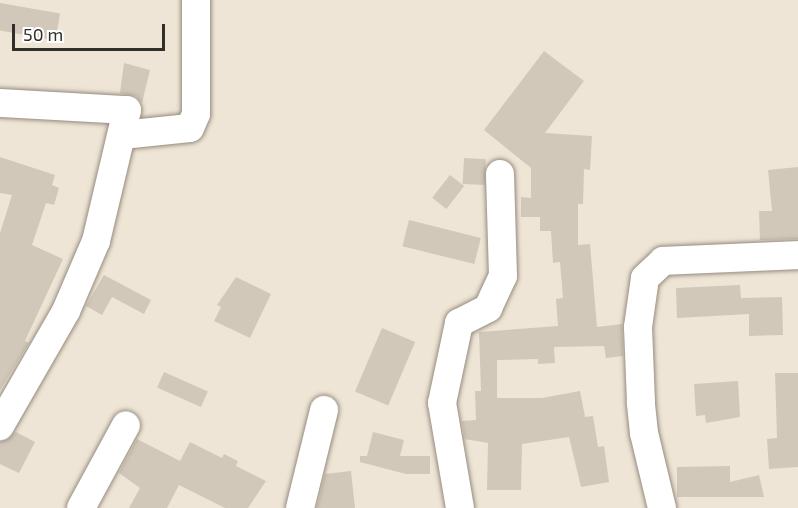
<!DOCTYPE html>
<style>
body{margin:0}
#map{position:relative;width:798px;height:508px;overflow:hidden;background:#eee5d6;font-family:"Exo 2",sans-serif}
div>[style]{position:absolute}
[style*='--x']{left:calc(var(--x)*1px);top:calc(var(--y)*1px);width:calc(var(--w)*1px);rotate:calc(var(--a)*1deg)}
.building>*{inset:0;background:#d1c8ba;transform-origin:0 0}
.roads{filter:drop-shadow(0 0 2px #958c7f) drop-shadow(0 0 2px #958c7f)}
.minor>*{height:28px;margin:-14px;padding:0 14px;transform-origin:14px;border-radius:14px;background:#fff}
span{translate:-50% -50%;white-space:nowrap;text-align:center;line-height:1.15;-webkit-text-stroke:5px #fff;paint-order:stroke}
.scale{position:absolute;left:12px;top:24px;width:153px;height:27px;box-sizing:border-box;border:3px solid #322e29;border-top:0;padding-left:8px;font-size:18px;line-height:21px;white-space:nowrap;color:#322e29;-webkit-text-stroke:4px #fff;paint-order:stroke}
</style>
<div id="map">
<div class="building">
<div style="left:0;top:3px;width:61px;height:27px;rotate:10deg"></div>
<div style="clip-path:polygon(544px 51px,584px 81px,545px 133px,592px 136px,590px 170px,584px 169px,583px 204px,578px 204px,578px 245px,590px 244px,597px 327px,622px 324px,623px 356px,606px 358px,604px 346px,554px 347px,555px 363px,538px 364px,538px 359px,497px 360px,497px 398px,542px 398px,580px 391px,585px 417px,593px 416px,598px 447px,604px 446px,609px 482px,581px 487px,569px 437px,522px 444px,521px 490px,487px 490px,488px 443px,465px 439px,462px 421px,476px 420px,475px 391px,481px 391px,479px 332px,558px 326px,556px 299px,563px 298px,560px 262px,553px 263px,551px 231px,540px 231px,540px 217px,521px 217px,521px 197px,531px 198px,531px 168px,484px 130px)"></div>
<div style="clip-path:polygon(124px 63px,150px 70px,142px 103px,136px 96px,120px 93px)"></div>
<div style="clip-path:polygon(0 157px,55px 175px,52px 185px,59px 188px,54px 205px,46px 203px,32px 245px,63px 259px,25px 341px,29px 343px,0 390px,0 233px,12px 195px,0 193px)"></div>
<div style="left:464px;top:158px;width:22px;height:26px;rotate:3deg"></div>
<div style="clip-path:polygon(798px 167px,798px 239px,760px 240px,759px 211px,772px 211px,768px 170px)"></div>
<div style="left:450px;top:175px;width:18px;height:29px;rotate:38deg"></div>
<div style="left:409px;top:220px;width:74px;height:27px;rotate:14deg"></div>
<div style="clip-path:polygon(104px 275px,151px 300px,144px 314px,112px 297px,102px 315px,86px 306px)"></div>
<div style="clip-path:polygon(236px 277px,271px 294px,250px 338px,214px 321px,221px 307px,217px 305px)"></div>
<div style="clip-path:polygon(740px 285px,741px 298px,782px 297px,783px 335px,749px 336px,749px 314px,677px 318px,676px 288px)"></div>
<div style="left:382px;top:328px;width:36px;height:69px;rotate:23deg"></div>
<div style="left:164px;top:372px;width:48px;height:17px;rotate:24deg"></div>
<div style="clip-path:polygon(775px 373px,798px 373px,798px 467px,769px 469px,767px 439px,777px 438px)"></div>
<div style="clip-path:polygon(738px 381px,740px 417px,706px 423px,705px 415px,696px 416px,694px 384px)"></div>
<div style="clip-path:polygon(16px 432px,35px 442px,19px 473px,0 464px,0 442px)"></div>
<div style="clip-path:polygon(373px 432px,404px 440px,400px 456px,430px 456px,430px 474px,406px 474px,360px 462px,360px 456px,367px 456px)"></div>
<div style="clip-path:polygon(137px 439px,180px 461px,190px 442px,222px 458px,224px 454px,238px 461px,236px 466px,266px 481px,248px 508px,225px 508px,179px 485px,167px 508px,129px 508px,140px 488px,119px 473px)"></div>
<div style="clip-path:polygon(730px 466px,730px 482px,759px 475px,764px 497px,677px 497px,677px 467px)"></div>
<div style="clip-path:polygon(351px 471px,355px 508px,317px 508px,325px 474px)"></div>
</div>
<div class="roads">
<div class="minor">
<div style="--x:0;--y:103;--w:127;--a:3.2"></div>
<div style="--x:127;--y:110;--w:135;--a:103.3"></div>
<div style="--x:96;--y:241;--w:76;--a:113.2"></div>
<div style="--x:66;--y:311;--w:133;--a:119.9"></div>
<div style="--x:122;--y:135;--w:68;--a:-5.9"></div>
<div style="--x:190;--y:128;--w:15;--a:-67"></div>
<div style="--x:196;--y:114;--w:114;--a:-90"></div>
<div style="--x:81;--y:508;--w:94;--a:-61.5"></div>
<div style="--x:300;--y:508;--w:101;--a:-76.2"></div>
<div style="--x:460;--y:508;--w:107;--a:-99.7"></div>
<div style="--x:442;--y:403;--w:82;--a:-78"></div>
<div style="--x:459;--y:323;--w:33;--a:-27"></div>
<div style="--x:488;--y:308;--w:35;--a:-65"></div>
<div style="--x:503;--y:276;--w:102;--a:-91.7"></div>
<div style="--x:662;--y:508;--w:77;--a:-103.5"></div>
<div style="--x:644;--y:433;--w:31;--a:-96"></div>
<div style="--x:641;--y:402;--w:75;--a:-92.3"></div>
<div style="--x:638;--y:327;--w:49;--a:-81.9"></div>
<div style="--x:645;--y:278;--w:25;--a:-43"></div>
<div style="--x:663;--y:261;--w:135;--a:-2.5"></div>
</div>
</div>
<div class="scale">50 m</div>
</div>
